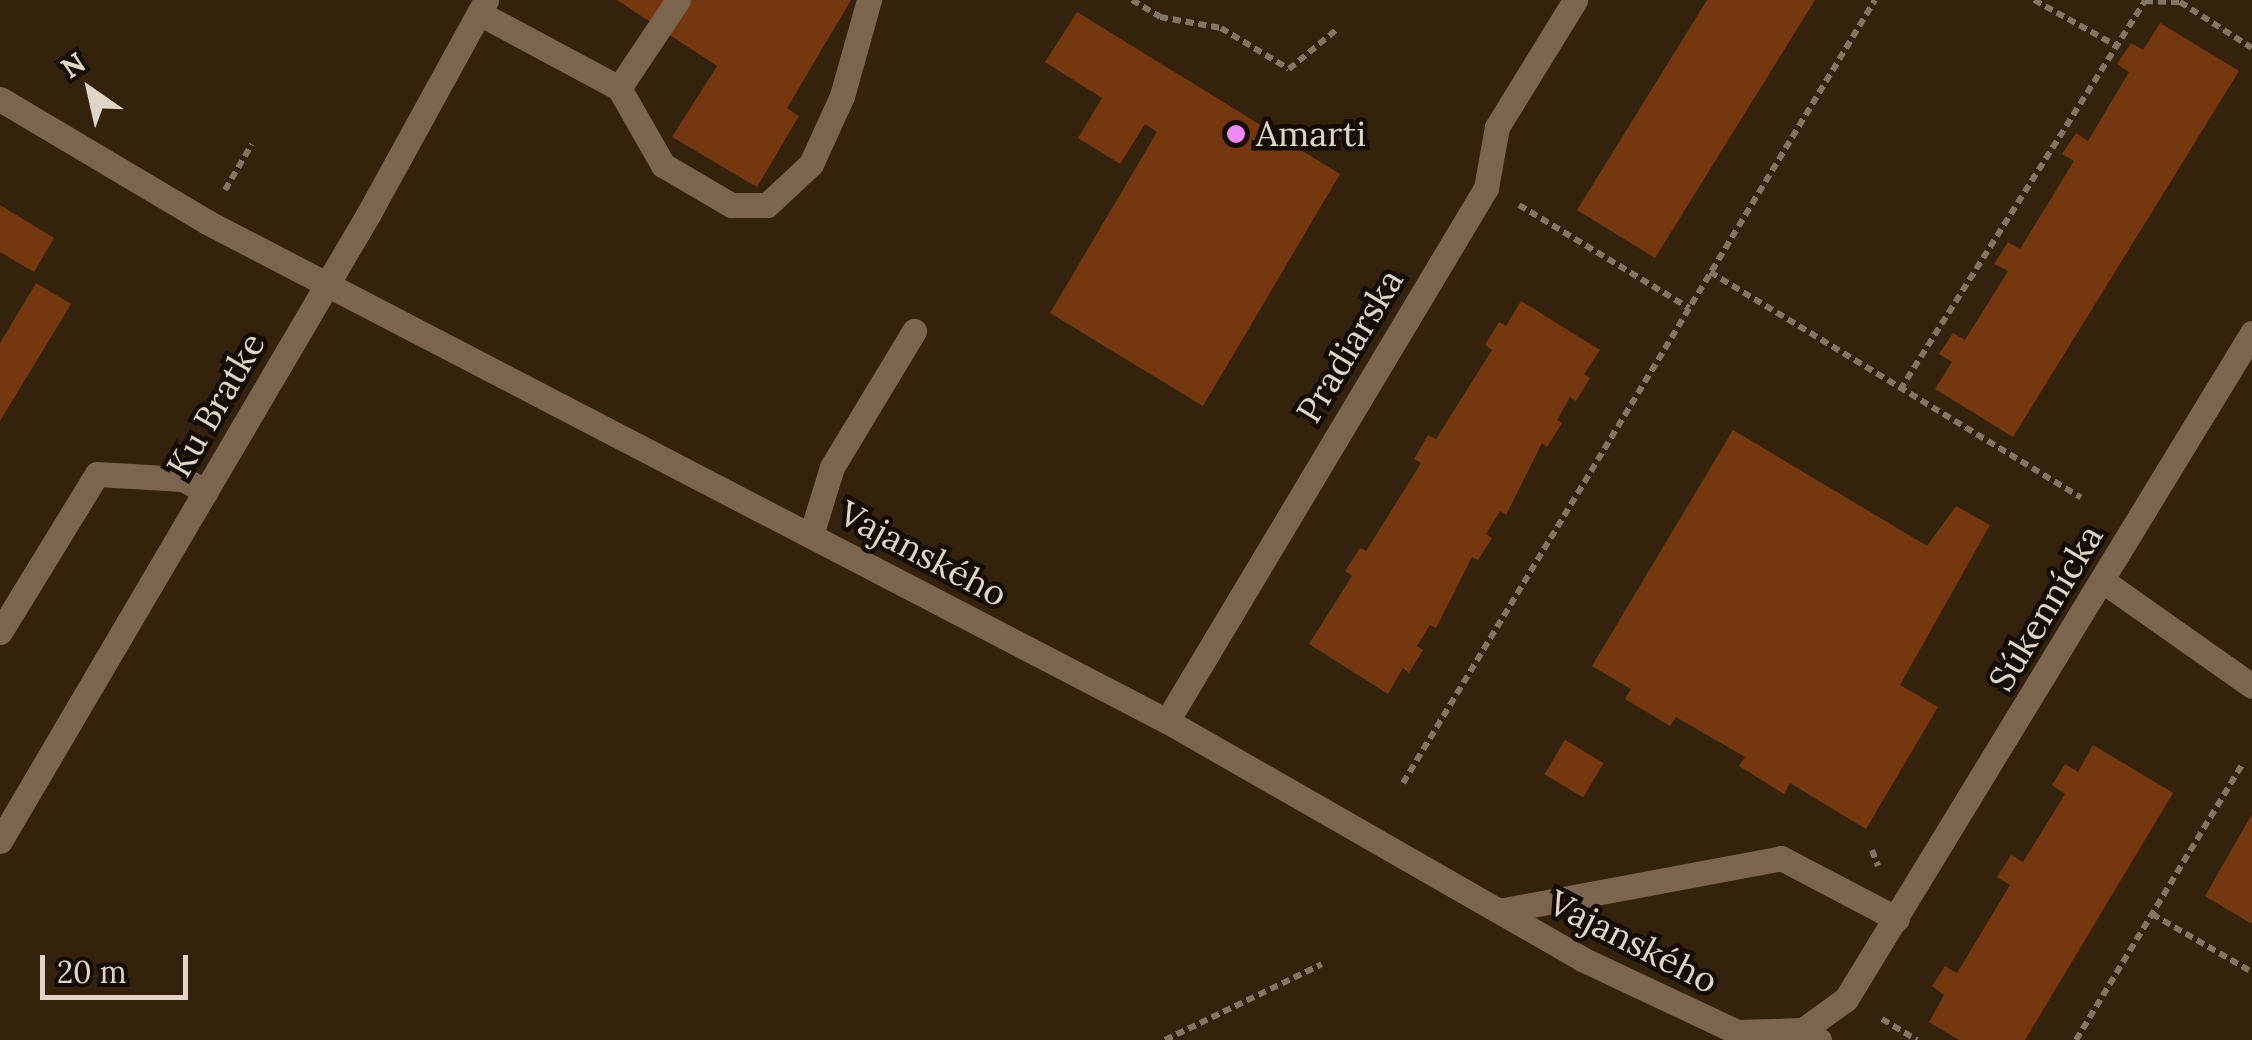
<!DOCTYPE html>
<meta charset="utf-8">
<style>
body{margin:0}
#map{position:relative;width:2252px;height:1040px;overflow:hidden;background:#34220c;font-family:Lora,serif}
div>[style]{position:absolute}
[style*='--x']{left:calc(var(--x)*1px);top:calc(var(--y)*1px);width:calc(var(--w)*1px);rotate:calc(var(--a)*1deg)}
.building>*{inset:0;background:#753710;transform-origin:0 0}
.path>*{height:6px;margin-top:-3px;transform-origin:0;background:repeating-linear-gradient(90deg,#847563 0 8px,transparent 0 13px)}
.service>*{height:25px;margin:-12.5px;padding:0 12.5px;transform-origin:12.5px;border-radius:12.5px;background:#7b654e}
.minor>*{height:25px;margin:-12.5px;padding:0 12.5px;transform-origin:12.5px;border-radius:12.5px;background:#7b654e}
.dots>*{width:28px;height:28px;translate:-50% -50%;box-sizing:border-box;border:5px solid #150d05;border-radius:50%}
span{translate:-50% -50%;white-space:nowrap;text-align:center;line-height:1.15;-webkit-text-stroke:9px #150d05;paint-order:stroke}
.poi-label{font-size:35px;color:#e1d5c8}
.left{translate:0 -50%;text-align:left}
.street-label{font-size:35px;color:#e1d5c8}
.north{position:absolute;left:40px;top:40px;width:100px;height:100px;-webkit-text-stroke:8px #150d05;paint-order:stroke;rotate:326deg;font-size:28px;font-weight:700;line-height:40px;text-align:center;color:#e1d5c8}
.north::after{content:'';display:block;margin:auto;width:35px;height:45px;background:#e1d5c8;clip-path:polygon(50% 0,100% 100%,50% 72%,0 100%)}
.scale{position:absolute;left:40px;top:955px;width:148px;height:45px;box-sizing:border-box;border:5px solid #e1d5c8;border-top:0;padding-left:12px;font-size:30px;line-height:35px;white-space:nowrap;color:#e1d5c8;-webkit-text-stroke:8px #150d05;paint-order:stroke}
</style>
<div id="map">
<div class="building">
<div style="clip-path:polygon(617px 0,851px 0,787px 108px,799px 116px,757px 187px,672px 137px,717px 66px)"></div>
<div style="clip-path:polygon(1707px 0,1815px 0,1655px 258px,1577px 210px)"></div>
<div style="clip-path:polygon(1077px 12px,1340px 174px,1203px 406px,1050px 313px,1157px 132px,1145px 124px,1120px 164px,1078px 138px,1102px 98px,1045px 62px)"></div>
<div style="clip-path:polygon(2160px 23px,2239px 71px,2013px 437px,1935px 389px,1952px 362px,1939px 354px,1953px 333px,1965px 340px,2008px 271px,1994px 264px,2008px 242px,2020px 249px,2074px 161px,2062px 154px,2076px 133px,2088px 141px,2129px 72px,2117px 64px,2131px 43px,2143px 50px)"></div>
<div style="clip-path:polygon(0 205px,54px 238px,34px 272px,0 252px)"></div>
<div style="clip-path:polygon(36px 283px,71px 304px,0 421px,0 343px)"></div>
<div style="clip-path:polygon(1521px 301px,1600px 350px,1584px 374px,1590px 378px,1576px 401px,1570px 397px,1557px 420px,1562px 423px,1547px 447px,1542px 443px,1506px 515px,1500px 511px,1486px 534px,1492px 538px,1478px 560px,1472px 557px,1436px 628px,1430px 625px,1417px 646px,1423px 650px,1409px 673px,1403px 668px,1388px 694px,1309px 644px,1352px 576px,1345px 571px,1360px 548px,1366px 551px,1421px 463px,1414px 459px,1428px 435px,1436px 439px,1492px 350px,1485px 345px,1499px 322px,1506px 326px)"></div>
<div style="clip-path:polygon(1733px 430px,1927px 546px,1956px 506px,1990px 525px,1900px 685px,1938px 707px,1866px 829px,1790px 783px,1784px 794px,1739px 766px,1745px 757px,1676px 717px,1670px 726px,1625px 699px,1631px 689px,1592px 666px)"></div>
<div style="left:1565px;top:740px;width:45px;height:40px;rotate:31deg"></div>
<div style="clip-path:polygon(2093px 745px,2173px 793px,2025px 1040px,1959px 1040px,1929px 1022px,1944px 995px,1932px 986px,1945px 966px,1957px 973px,2010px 885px,1997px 877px,2011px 855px,2023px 862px,2065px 794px,2052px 785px,2065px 764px,2078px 772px)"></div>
<div style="clip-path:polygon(2252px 814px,2252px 924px,2205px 896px)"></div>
</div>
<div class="path">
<div style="--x:1132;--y:0;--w:33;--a:31"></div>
<div style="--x:1160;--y:17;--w:62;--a:10.2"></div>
<div style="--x:1221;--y:28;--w:79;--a:31.1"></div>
<div style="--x:1289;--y:69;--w:61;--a:-39.7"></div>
<div style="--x:2034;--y:0;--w:93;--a:29.1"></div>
<div style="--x:225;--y:190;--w:53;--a:-59.6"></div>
<div style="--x:1519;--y:205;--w:199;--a:31.2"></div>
<div style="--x:1710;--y:272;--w:434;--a:31.3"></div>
<div style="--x:1900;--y:390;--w:460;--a:-57.8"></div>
<div style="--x:2145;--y:1;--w:35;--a:2"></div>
<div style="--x:2180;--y:2;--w:85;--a:32.6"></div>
<div style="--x:1403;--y:783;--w:914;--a:-58.92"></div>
<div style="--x:1872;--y:850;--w:17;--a:69"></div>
<div style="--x:2152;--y:914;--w:116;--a:30.1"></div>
<div style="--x:1882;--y:1019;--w:41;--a:31"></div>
<div style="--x:1165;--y:1040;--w:174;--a:-25.8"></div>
<div style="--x:2076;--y:1040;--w:325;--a:-58.9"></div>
</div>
<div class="service">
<div style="--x:479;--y:13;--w:159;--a:28.2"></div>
<div style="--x:619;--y:88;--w:106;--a:-56.2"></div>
<div style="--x:619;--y:88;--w:89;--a:60.3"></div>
<div style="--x:663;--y:165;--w:79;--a:30.5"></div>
<div style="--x:731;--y:205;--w:36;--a:0"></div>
<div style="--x:767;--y:205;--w:60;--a:-43"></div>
<div style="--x:811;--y:164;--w:75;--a:-65.5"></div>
<div style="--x:842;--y:96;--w:100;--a:-74.3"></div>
<div style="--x:811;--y:535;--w:71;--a:-72.8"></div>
<div style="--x:832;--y:467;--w:159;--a:-58.9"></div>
<div style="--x:0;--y:632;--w:185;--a:-58.5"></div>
<div style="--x:97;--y:474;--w:86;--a:3.3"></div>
<div style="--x:183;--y:479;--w:26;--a:29"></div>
</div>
<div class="minor">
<div style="--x:0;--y:99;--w:241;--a:30.7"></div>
<div style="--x:207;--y:222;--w:1082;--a:27.47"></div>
<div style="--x:1167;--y:721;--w:478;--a:29.8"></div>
<div style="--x:1582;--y:959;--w:171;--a:25.2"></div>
<div style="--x:1737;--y:1032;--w:66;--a:-1.7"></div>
<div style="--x:1803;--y:1030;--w:19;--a:32"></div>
<div style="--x:2103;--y:581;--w:182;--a:35.2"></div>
<div style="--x:1167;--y:721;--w:621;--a:-59.1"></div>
<div style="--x:1486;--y:188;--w:62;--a:-79.8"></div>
<div style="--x:1497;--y:127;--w:149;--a:-58.4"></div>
<div style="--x:0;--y:841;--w:728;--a:-59.56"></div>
<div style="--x:369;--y:213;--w:243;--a:-61.2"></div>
<div style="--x:1499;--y:911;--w:287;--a:-10.6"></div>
<div style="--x:1781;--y:858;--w:131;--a:27.7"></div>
<div style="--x:1803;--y:1030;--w:53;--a:-35.8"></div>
<div style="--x:1846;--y:999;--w:780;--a:-58.63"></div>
</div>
<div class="dots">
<div style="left:1236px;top:134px;background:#ef8bf6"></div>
</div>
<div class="poi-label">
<span class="left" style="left:1256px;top:134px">Amarti</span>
</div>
<div class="street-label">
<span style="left:1350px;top:346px;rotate:-59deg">Pradiarska</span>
<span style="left:216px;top:405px;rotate:-60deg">Ku Bratke</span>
<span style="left:923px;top:554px;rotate:28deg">Vajanského</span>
<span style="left:2046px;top:608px;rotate:-59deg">Súkennícka</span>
<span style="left:1633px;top:942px;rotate:27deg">Vajanského</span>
</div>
<div class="north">N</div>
<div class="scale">20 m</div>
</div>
